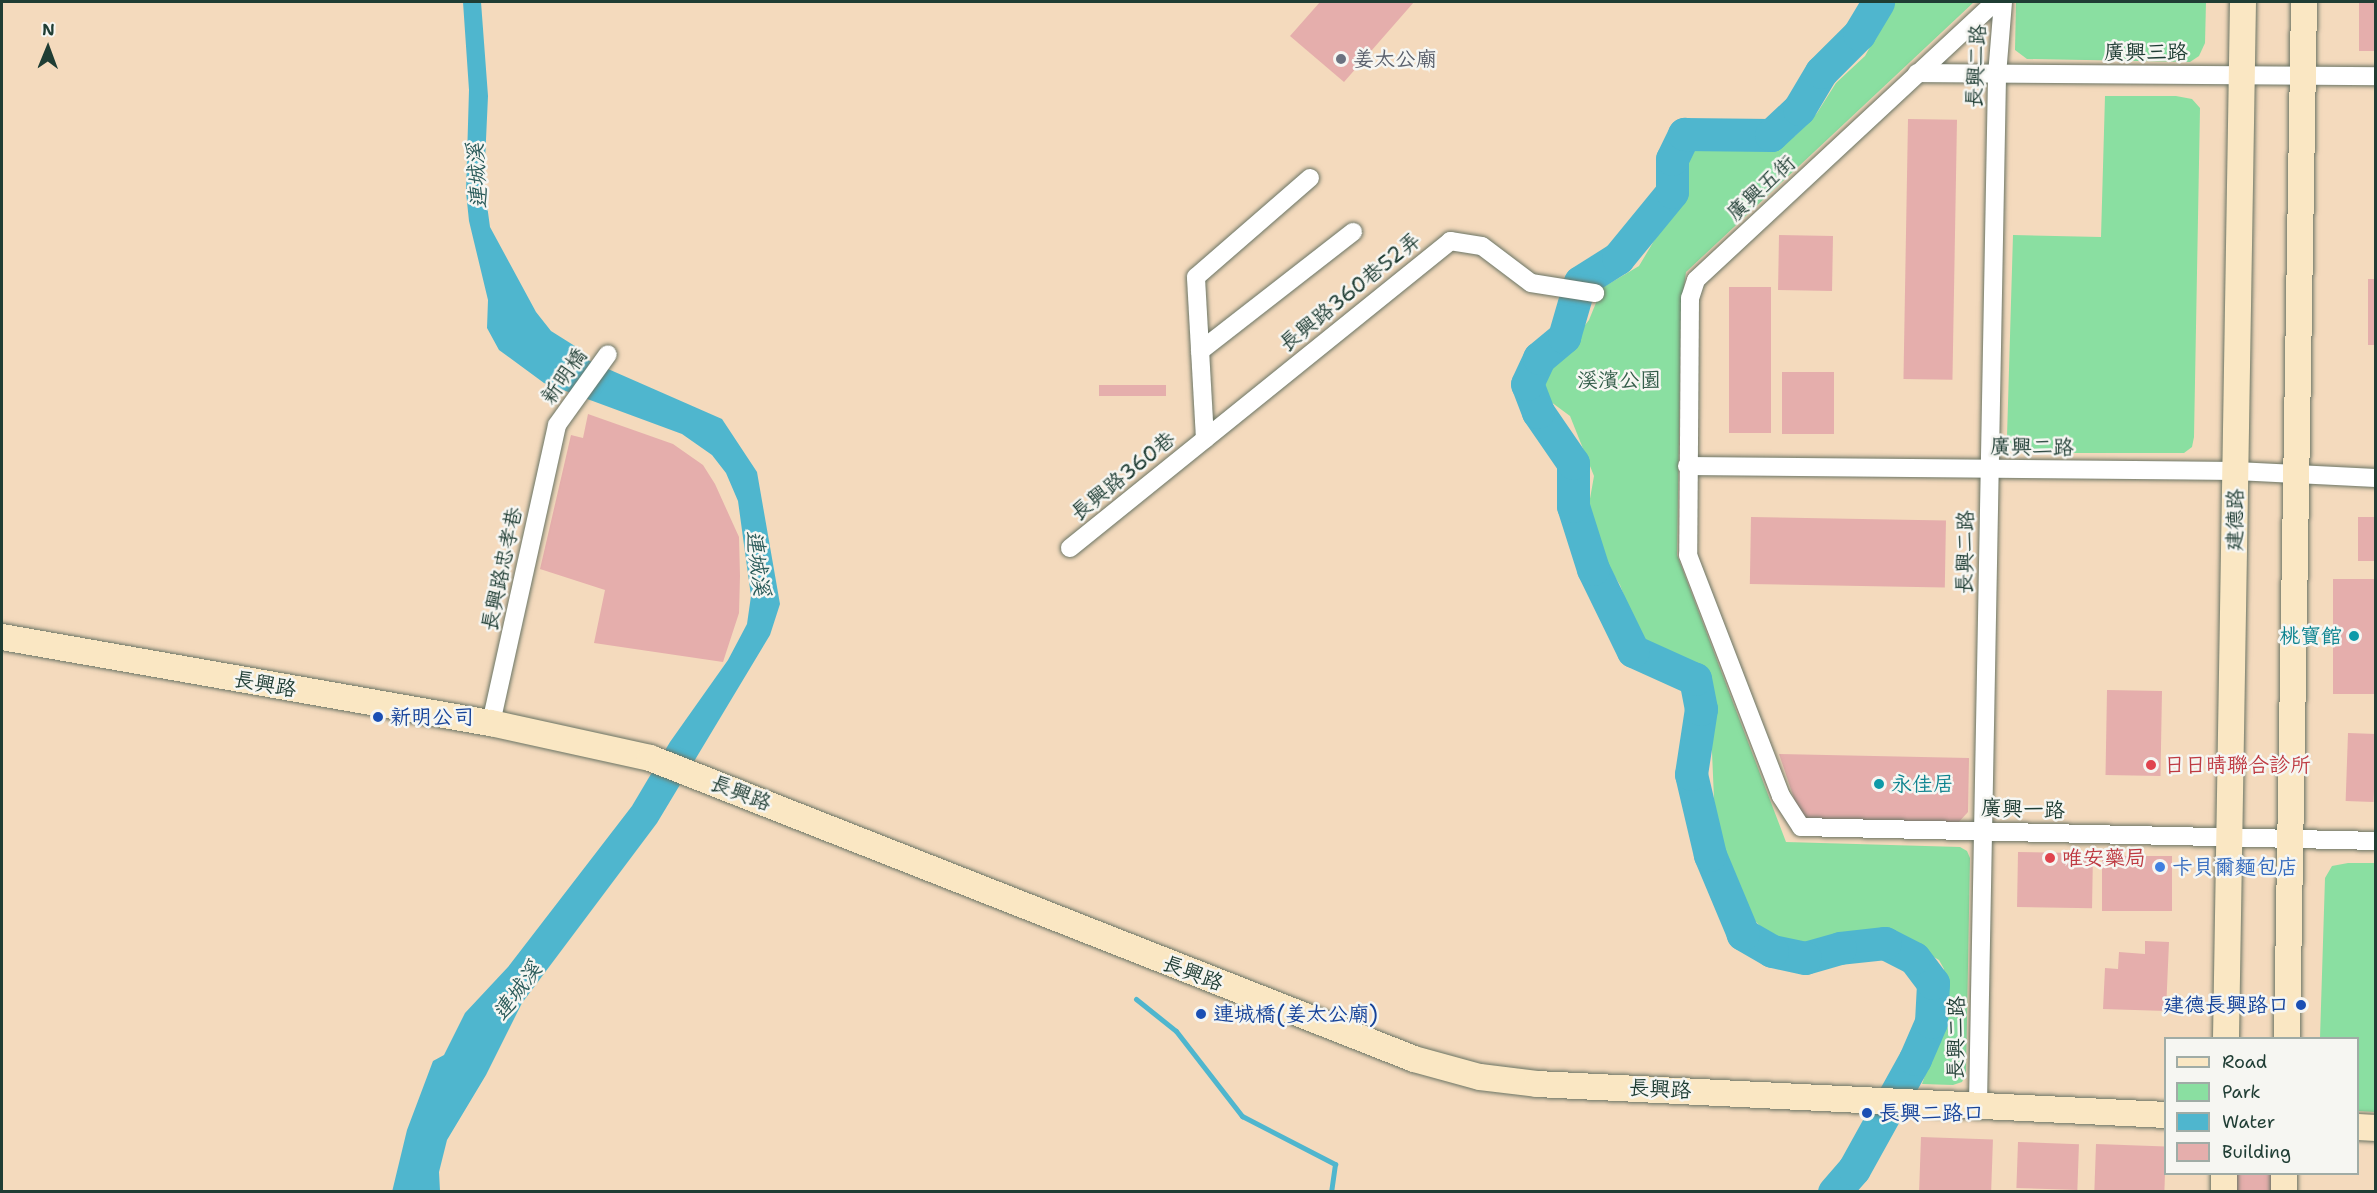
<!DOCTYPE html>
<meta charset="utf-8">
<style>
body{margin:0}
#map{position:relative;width:2377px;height:1193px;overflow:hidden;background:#f4dabd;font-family:"Shantell Sans","LXGW WenKai TC",sans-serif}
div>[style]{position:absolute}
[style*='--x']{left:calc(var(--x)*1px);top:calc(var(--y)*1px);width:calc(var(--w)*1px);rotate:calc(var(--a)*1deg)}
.green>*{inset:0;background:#8adfa1}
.water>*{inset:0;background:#4fb6ce}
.stream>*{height:5px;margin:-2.5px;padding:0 2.5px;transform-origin:2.5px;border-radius:2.5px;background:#4fb6ce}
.river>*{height:33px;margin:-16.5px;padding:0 16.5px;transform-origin:16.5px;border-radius:16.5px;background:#4fb6ce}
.building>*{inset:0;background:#e5aeac;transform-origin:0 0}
.roads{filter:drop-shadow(0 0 2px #6a7464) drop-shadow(0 0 2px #6a7464)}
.street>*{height:18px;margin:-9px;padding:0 9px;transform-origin:9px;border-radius:9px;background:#fff}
.secondary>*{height:26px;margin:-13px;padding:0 13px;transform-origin:13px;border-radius:13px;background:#fae7c3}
.dots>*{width:16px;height:16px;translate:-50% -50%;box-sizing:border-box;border:3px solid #f6f6f2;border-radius:50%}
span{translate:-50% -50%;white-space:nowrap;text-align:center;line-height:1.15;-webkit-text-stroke:5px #f6f6f2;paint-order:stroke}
.street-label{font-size:21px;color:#1f3d34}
.worship-label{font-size:21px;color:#5b616d}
.left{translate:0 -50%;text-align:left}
.park-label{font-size:21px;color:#345d4a}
.culture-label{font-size:21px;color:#0d838f}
.right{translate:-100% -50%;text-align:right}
.transit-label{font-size:21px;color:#164399}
.health-label{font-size:21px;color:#be3a42}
.shop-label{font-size:21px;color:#366cbe}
.water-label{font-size:22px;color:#2b5b5a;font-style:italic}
.frame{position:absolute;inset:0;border:3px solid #1f3d34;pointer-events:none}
.legend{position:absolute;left:2164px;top:1037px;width:195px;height:138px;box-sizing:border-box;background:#f6f6f2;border:2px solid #a0aca6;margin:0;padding:8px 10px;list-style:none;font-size:18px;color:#1f3d34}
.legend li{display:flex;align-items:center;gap:12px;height:30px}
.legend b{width:30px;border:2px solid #a0aca6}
.north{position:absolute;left:18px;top:18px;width:60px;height:60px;-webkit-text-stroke:4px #f6f6f2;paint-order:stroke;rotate:1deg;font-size:16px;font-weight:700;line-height:24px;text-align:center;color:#1f3d34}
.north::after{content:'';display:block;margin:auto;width:21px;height:27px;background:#1f3d34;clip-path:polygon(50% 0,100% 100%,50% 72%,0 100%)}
</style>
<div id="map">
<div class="green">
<div style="clip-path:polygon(1895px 2px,1974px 2px,1686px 272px,1681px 308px,1677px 555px,1786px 842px,1960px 847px,1967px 851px,1970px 858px,1966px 1074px,1962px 1082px,1953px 1085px,1922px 1084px,1944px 1020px,1944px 969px,1939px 960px,1906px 941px,1880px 933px,1848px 936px,1819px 949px,1795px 948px,1779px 944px,1755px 921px,1731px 874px,1715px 822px,1709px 682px,1692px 666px,1663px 658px,1637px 631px,1620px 585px,1585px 527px,1594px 476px,1570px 416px,1543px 396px,1539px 384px,1589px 320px,1602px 288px,1639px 266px,1676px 204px,1682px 180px,1684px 146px,1713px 142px,1762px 143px,1795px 136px,1817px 113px,1836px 83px,1865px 56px)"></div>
<div style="clip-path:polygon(2016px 2px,2206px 2px,2205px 43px,2199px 56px,2190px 62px,2027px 59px,2015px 50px)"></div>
<div style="clip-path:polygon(2105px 96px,2176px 96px,2192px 99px,2200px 108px,2194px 437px,2192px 447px,2184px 453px,2023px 453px,2012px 448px,2007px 437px,2013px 235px,2101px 237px)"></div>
<div style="clip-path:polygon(2348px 863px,2375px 863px,2375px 1112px,2358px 1111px,2358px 1038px,2320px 1038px,2325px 878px,2332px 866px)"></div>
</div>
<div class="water">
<div style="clip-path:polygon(463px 2px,481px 2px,488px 96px,484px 183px,490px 227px,536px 312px,551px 331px,578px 348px,583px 358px,722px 419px,757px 472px,780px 604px,770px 635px,657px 823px,522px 1003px,486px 1075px,447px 1140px,439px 1172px,440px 1191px,392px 1192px,407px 1130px,433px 1061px,444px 1055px,465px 1013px,508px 967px,632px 806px,670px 742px,728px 660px,747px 624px,751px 596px,738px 501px,726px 473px,712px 455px,682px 434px,544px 383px,499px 350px,487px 328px,488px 300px,469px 221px,466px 192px,469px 90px)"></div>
</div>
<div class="stream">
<div style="--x:1136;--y:999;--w:51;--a:38.7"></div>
<div style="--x:1176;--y:1031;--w:108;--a:52.2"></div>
<div style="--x:1242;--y:1116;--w:105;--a:27.3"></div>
<div style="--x:1335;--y:1164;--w:28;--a:98"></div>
</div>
<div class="river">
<div style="--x:1834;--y:1192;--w:30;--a:-49"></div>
<div style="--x:1854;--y:1169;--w:126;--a:-61"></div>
<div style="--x:1915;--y:1059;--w:40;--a:-66.6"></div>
<div style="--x:1931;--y:1022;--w:39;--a:-87"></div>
<div style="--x:1933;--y:983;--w:31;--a:-127"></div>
<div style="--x:1914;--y:958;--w:33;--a:-153"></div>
<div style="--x:1885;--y:943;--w:45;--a:173.7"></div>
<div style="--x:1840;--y:948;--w:36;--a:164"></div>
<div style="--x:1805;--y:958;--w:34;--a:-168"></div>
<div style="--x:1772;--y:951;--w:34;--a:-150"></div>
<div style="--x:1743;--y:934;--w:86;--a:-112.7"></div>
<div style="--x:1710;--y:855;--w:83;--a:-103.2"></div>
<div style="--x:1691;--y:774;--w:66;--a:-81.3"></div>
<div style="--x:1701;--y:709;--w:31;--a:-101"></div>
<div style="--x:1695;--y:679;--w:68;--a:-155.7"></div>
<div style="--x:1633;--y:651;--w:91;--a:-116"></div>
<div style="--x:1593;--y:569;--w:66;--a:-107.6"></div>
<div style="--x:1573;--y:506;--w:43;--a:-90"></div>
<div style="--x:1573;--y:463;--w:62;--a:-124.5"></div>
<div style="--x:1538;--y:412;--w:30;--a:-111"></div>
<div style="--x:1527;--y:384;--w:29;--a:-65"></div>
<div style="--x:1539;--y:358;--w:33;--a:-40"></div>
<div style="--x:1564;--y:337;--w:57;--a:-73.8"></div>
<div style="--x:1580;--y:282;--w:45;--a:-32.3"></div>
<div style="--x:1618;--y:258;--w:85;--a:-50.7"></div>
<div style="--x:1672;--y:192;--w:33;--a:-90"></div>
<div style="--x:1672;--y:159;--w:28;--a:-64"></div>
<div style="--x:1684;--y:134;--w:87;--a:0.7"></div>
<div style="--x:1771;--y:135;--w:38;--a:-43"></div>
<div style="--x:1799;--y:109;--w:43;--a:-59.3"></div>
<div style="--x:1821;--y:72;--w:54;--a:-45"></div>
<div style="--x:1859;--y:34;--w:37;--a:-59"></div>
</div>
<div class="building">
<div style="clip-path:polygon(1320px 2px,1414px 2px,1344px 82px,1290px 36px)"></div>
<div style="left:2359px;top:2px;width:17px;height:49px"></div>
<div style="left:1908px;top:119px;width:49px;height:260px;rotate:1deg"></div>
<div style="left:1779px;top:235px;width:54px;height:55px;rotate:1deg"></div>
<div style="left:2368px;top:279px;width:8px;height:66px"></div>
<div style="left:1729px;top:287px;width:42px;height:146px"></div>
<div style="left:1782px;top:372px;width:52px;height:62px"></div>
<div style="left:1166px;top:385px;width:11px;height:67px;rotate:90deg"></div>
<div style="clip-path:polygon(588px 414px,673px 444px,703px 465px,715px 484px,739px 537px,740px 576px,739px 613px,723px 662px,594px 643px,605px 590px,540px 569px,571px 435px,583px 438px)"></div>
<div style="left:1751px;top:517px;width:195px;height:67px;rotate:1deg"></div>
<div style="left:2376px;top:517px;width:44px;height:18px;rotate:90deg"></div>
<div style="left:2333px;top:579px;width:43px;height:115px"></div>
<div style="left:2107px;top:690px;width:55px;height:85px;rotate:1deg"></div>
<div style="left:2348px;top:733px;width:28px;height:68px;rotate:2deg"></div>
<div style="clip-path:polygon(1779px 754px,1969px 758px,1968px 812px,1957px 824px,1810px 822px,1798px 810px)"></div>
<div style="left:2018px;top:852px;width:75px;height:55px;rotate:1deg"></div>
<div style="left:2102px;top:856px;width:70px;height:55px"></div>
<div style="clip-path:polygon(2145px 941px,2169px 942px,2166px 1011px,2103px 1009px,2105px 968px,2118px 969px,2119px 952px,2145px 954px)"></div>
<div style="left:1921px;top:1137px;width:72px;height:55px;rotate:2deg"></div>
<div style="left:2018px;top:1142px;width:61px;height:46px;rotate:2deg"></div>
<div style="left:2096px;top:1144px;width:70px;height:48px;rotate:2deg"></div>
<div style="left:2231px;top:1174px;width:48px;height:18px"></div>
</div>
<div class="roads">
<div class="street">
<div style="--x:1995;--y:2;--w:408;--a:137.1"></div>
<div style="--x:1696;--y:280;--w:19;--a:108"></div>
<div style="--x:1690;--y:298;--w:257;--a:90.4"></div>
<div style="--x:1688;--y:555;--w:258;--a:68.9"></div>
<div style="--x:1781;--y:796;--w:37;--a:57"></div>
<div style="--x:1801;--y:827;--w:575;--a:1.39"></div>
<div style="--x:1917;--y:73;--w:459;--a:0.4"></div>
<div style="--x:1200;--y:351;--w:194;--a:-37.9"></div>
<div style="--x:1205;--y:439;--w:162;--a:-93.2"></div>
<div style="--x:1196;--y:277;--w:151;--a:-41"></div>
<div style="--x:1687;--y:466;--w:549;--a:0.52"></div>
<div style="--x:2236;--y:471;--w:140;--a:2.9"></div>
<div style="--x:1070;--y:548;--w:489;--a:-38.9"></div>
<div style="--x:1450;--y:241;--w:32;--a:9"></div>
<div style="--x:1482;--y:246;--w:61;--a:37.1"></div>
<div style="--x:1531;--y:283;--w:65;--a:8.9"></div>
<div style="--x:491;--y:723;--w:305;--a:-77.5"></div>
<div style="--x:557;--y:425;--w:87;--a:-54.3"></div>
<div style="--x:1978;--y:1104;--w:1029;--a:-88.94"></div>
<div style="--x:1997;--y:75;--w:73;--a:-85.3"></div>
</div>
<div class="secondary">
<div style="--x:2;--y:637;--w:497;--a:10"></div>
<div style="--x:491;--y:723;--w:163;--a:12.4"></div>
<div style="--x:650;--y:758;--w:821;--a:21.5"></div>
<div style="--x:1414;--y:1059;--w:68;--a:15.3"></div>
<div style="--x:1480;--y:1077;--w:57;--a:7"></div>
<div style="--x:1537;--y:1084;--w:630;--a:2.82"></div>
<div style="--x:2226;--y:1038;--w:1036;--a:-89.06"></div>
<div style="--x:2287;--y:1038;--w:1036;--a:-89.06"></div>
<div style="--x:2358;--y:1127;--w:18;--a:3"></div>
<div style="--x:2224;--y:1192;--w:18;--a:-90"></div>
<div style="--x:2284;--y:1192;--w:18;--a:-90"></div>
</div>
</div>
<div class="dots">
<div style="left:1341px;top:59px;background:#6b7280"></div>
<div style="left:2354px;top:636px;background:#0f9aa8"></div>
<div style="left:378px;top:717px;background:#1a4fb4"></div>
<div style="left:2151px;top:765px;background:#e0444e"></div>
<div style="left:1879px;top:784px;background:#0f9aa8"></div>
<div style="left:2050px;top:858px;background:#e0444e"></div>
<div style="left:2160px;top:867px;background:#3f7fe0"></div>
<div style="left:2301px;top:1005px;background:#1a4fb4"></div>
<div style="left:1201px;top:1014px;background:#1a4fb4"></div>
<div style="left:1867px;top:1113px;background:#1a4fb4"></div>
</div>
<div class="street-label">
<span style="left:2146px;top:52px">廣興三路</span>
<span style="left:1976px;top:66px;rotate:-87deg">長興二路</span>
<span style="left:1761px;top:188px;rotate:-43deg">廣興五街</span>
<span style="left:1350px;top:292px;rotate:-39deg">長興路360巷52弄</span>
<span style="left:564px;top:376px;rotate:-55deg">新明橋</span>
<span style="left:2032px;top:447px;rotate:1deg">廣興二路</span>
<span style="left:1123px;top:476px;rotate:-39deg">長興路360巷</span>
<span style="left:2235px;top:520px;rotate:-89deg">建德路</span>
<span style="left:1965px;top:552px;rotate:-89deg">長興二路</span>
<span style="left:502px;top:569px;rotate:-78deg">長興路忠孝巷</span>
<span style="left:265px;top:684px;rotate:10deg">長興路</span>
<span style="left:741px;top:793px;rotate:21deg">長興路</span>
<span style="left:2023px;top:809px;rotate:2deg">廣興一路</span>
<span style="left:1193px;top:973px;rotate:21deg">長興路</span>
<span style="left:1956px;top:1038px;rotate:-89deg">長興二路</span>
<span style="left:1660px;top:1089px;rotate:3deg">長興路</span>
</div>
<div class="worship-label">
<span class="left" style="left:1353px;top:59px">姜太公廟</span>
</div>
<div class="park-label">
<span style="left:1619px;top:380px">溪濱公園</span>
</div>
<div class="culture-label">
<span class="right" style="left:2342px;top:636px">桃寶館</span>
<span class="left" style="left:1891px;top:784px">永佳居</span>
</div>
<div class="transit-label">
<span class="left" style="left:390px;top:717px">新明公司</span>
<span class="right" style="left:2289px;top:1005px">建德長興路口</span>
<span class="left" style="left:1213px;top:1014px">連城橋(姜太公廟)</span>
<span class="left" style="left:1879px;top:1113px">長興二路口</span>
</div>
<div class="health-label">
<span class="left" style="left:2164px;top:765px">日日晴聯合診所</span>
<span class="left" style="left:2062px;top:858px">唯安藥局</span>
</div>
<div class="shop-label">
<span class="left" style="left:2172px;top:867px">卡貝爾麵包店</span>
</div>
<div class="water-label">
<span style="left:477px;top:176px;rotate:-94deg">連城溪</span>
<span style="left:758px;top:563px;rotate:82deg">連城溪</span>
<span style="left:517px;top:991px;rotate:-54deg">連城溪</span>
</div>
<div class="frame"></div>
<ul class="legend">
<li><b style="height:8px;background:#fae7c3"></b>Road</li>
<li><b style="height:16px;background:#8adfa1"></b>Park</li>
<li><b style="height:16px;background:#4fb6ce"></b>Water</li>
<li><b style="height:16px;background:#e5aeac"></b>Building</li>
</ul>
<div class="north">N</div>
</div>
